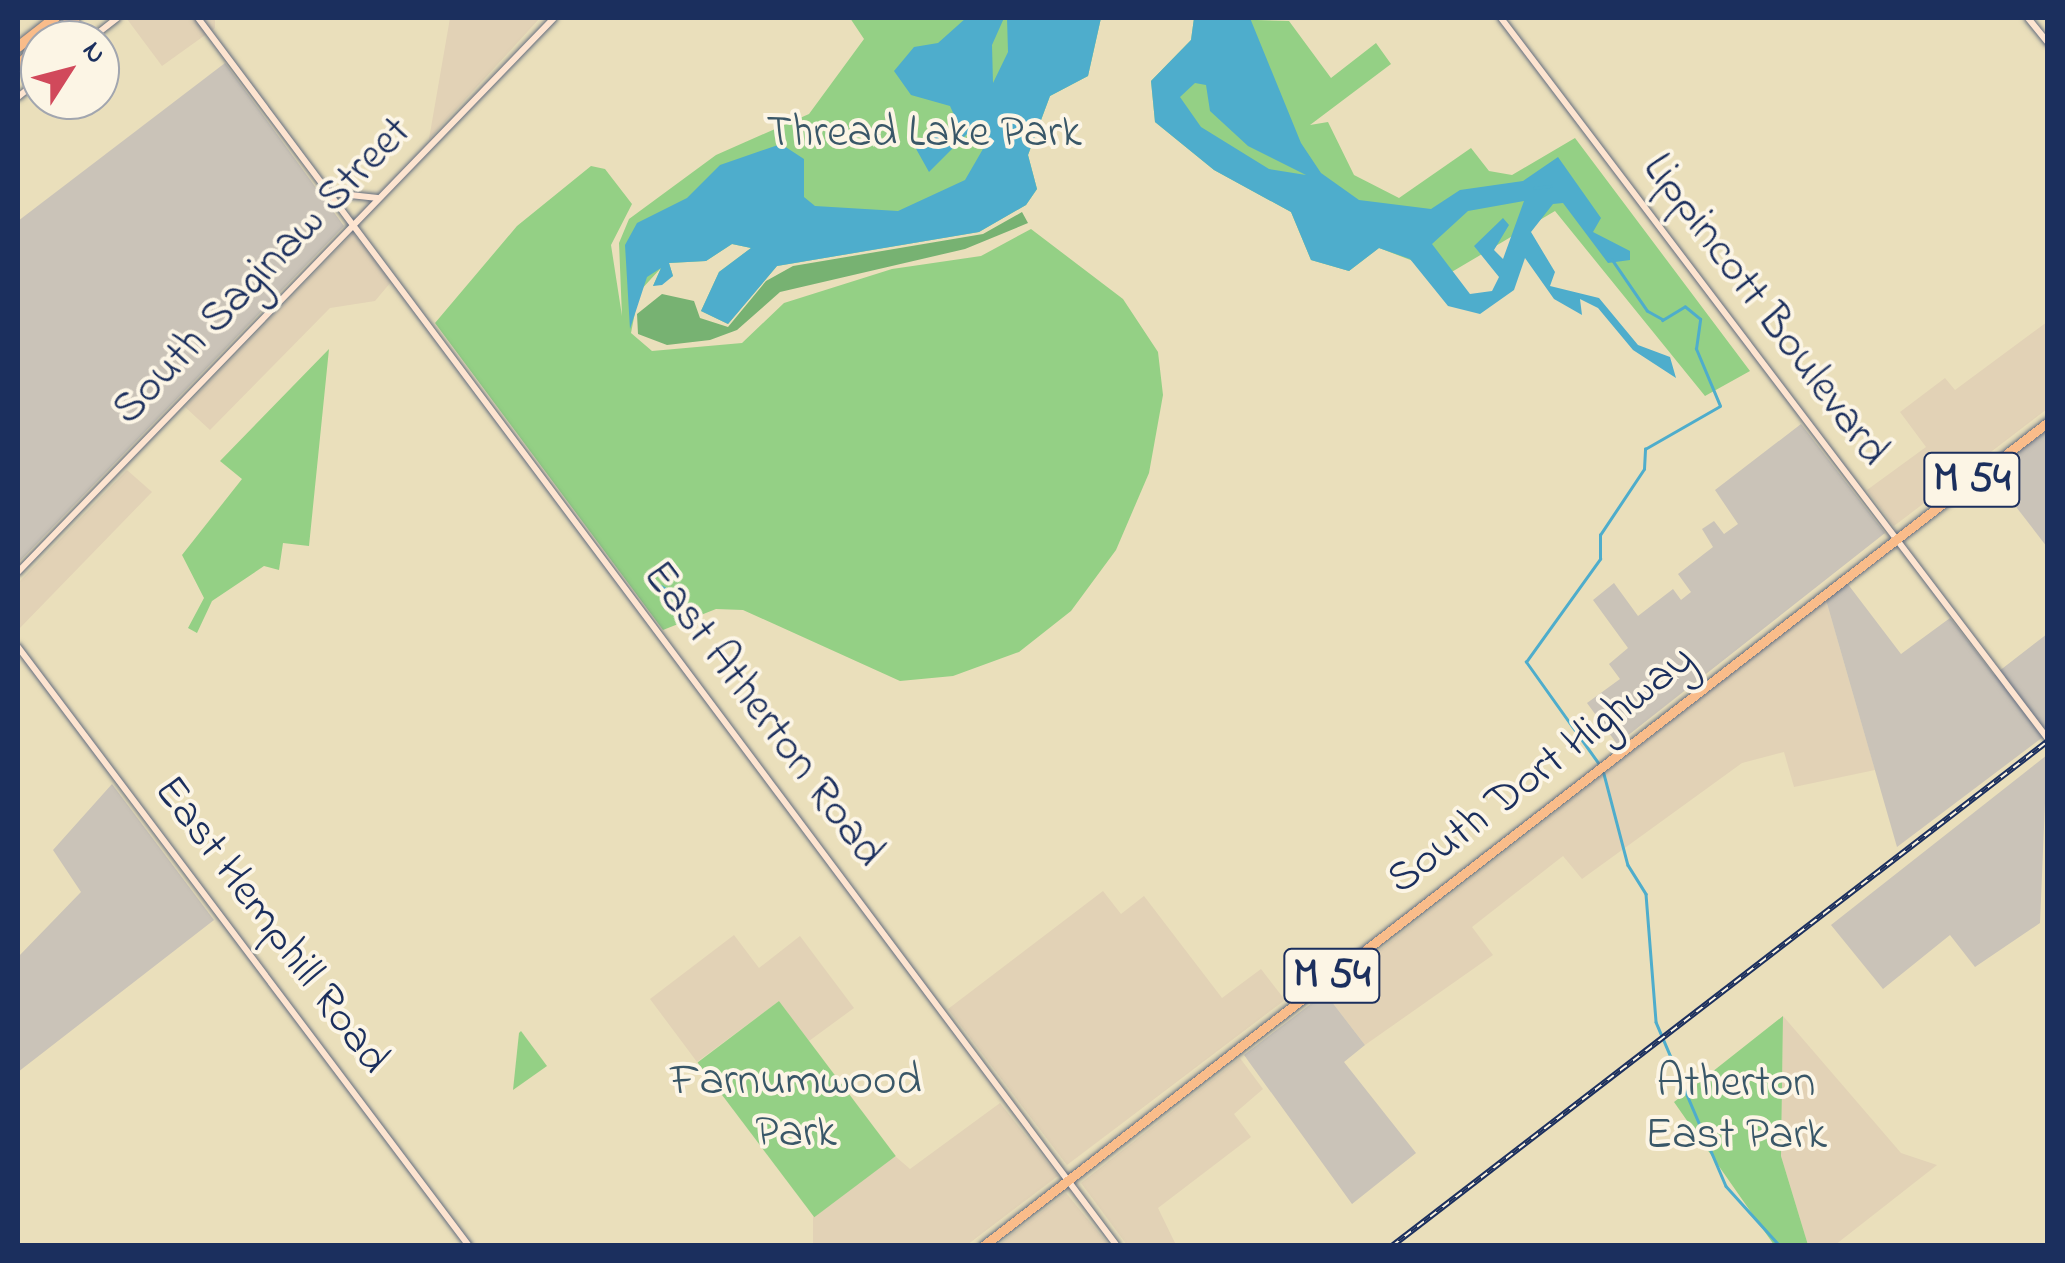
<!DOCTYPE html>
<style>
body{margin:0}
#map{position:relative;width:2065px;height:1263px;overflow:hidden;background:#eadfbb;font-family:"Indie Flower",sans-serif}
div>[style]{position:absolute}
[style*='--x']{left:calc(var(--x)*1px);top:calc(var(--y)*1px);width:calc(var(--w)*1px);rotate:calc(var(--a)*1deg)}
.built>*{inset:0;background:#e2d2b6}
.industrial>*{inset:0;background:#cac3b8}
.green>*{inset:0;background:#94d085;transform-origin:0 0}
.forest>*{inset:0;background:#77b272}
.water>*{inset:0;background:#4eadcc}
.stream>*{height:2.5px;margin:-1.25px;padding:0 1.25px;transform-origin:1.25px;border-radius:1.25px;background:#4eadcc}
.roads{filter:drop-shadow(0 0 2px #636d7f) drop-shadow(0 0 2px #636d7f)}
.secondary>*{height:6px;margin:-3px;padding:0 3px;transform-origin:3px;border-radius:3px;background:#fde4d0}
.primary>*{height:9px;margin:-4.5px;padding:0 4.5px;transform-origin:4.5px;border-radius:4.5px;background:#f9bc8a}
.highway>*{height:10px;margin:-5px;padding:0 5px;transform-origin:5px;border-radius:5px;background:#f9bc8a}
.rail>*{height:6px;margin-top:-3px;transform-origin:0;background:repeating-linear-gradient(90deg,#fcf5e5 0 8px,#1b2f5e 0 16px);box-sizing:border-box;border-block:2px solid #1b2f5e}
span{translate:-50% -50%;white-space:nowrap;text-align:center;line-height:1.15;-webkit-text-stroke:8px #fcf5e5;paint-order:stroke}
.shield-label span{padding:2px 8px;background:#fcf5e5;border:2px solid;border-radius:8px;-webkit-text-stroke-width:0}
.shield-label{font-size:42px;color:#1b2f5e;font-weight:700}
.park-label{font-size:45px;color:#395768}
.street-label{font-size:45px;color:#1b2f5e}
.frame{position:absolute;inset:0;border:20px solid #1b2f5e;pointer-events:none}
.north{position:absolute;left:20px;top:20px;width:100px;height:100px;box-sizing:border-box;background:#fcf5e5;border:2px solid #a2a6af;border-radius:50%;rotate:54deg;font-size:28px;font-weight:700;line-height:40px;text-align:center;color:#1b2f5e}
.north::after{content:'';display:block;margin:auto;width:35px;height:45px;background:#d1495b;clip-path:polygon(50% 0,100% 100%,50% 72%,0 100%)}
</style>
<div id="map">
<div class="built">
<div style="clip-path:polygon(215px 18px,215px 28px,162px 66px,127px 19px)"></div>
<div style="clip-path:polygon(450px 18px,540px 18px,429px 139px)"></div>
<div style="clip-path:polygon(353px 233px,391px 282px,375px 301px,330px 308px,210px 430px,185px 407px)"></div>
<div style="clip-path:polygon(2047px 322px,2047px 409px,1894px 526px,1867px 490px,1926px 447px,1900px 412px,1945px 378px,1955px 390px)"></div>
<div style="clip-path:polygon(127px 470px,152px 492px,18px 630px,18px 583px)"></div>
<div style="clip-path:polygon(1826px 600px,1875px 770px,1794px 787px,1784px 752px,1742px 763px,1582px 879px,1563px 856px,1472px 927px,1493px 955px,1365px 1045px,1325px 993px)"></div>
<div style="clip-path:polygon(1103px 891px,1121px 914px,1144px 896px,1222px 998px,1261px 969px,1285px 1000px,1067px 1165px,948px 1009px)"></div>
<div style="clip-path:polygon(734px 935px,759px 968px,800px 936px,854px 1008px,809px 1041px,779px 1001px,697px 1062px,650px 999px)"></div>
<div style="clip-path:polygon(1783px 1016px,1901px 1153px,1937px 1165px,1835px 1245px,1808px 1245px,1781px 1156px)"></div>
<div style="clip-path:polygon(1240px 1058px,1263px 1089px,1234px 1114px,1251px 1137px,1158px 1208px,1176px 1245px,1127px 1245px,1081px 1183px)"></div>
<div style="clip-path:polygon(1000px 1103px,1058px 1176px,967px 1245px,813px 1245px,813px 1217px,895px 1156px,910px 1169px)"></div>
<div style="clip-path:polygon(1066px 1193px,1109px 1245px,998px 1245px)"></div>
</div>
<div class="industrial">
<div style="clip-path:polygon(225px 63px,344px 226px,18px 563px,18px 221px)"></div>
<div style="clip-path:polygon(1801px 424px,1885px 533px,1617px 744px,1587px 703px,1620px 679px,1609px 664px,1628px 648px,1593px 600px,1614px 583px,1638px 616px,1673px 589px,1681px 600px,1691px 592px,1678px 574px,1713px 547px,1702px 529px,1714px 521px,1724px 534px,1738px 524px,1715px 490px)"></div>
<div style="clip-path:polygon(2047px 430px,2047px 547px,1990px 473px)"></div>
<div style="clip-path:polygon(1847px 583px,1901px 654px,1950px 618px,1994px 675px,2047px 634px,2047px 734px,1897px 847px,1826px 600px)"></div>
<div style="clip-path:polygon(2047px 755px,2040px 923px,1975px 967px,1950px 935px,1883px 989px,1831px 925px)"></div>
<div style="clip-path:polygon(112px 784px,214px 920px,18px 1072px,18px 957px,81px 892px,53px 850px)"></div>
<div style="clip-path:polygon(1325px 993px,1365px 1045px,1344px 1062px,1416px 1153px,1352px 1204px,1244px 1055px)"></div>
</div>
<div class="green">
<div style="clip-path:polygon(850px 18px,1101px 18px,1088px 76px,1050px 96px,1028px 155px,1037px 189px,1026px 205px,979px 232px,777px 266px,728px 324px,701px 311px,719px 272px,751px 248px,732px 244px,706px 261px,669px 263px,673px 276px,653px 286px,661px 268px,639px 292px,631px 333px,652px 351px,742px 343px,784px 303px,892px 269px,981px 256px,1031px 229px,1123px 299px,1158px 352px,1163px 395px,1149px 473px,1116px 550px,1071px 611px,1019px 652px,953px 676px,900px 681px,743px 610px,716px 609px,663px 630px,435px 323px,517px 226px,591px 166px,605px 169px,632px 204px,611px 245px,622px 316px,619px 243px,629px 219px,716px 155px,809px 114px,864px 39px)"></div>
<div style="clip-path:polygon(1194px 18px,1289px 21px,1331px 78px,1376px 43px,1391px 64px,1310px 125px,1328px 122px,1354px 175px,1399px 198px,1471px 148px,1489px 171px,1512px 175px,1575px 138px,1750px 371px,1705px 396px,1555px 211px,1433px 283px,1413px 261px,1379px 248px,1349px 271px,1311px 260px,1291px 212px,1214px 170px,1155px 122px,1151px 81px,1191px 40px)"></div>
<div style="clip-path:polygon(329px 349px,309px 546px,283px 543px,279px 570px,264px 566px,212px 601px,197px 633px,188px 628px,204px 598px,182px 555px,242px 479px,220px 461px)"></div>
<div style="left:779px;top:1001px;width:194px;height:102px;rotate:53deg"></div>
<div style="clip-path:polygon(1783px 1016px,1781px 1156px,1808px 1245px,1774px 1245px,1674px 1102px)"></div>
<div style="clip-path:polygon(521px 1031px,547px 1066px,513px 1090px,519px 1033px)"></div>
</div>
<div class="forest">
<div style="clip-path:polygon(1022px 212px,1028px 223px,965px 249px,780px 292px,737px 330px,710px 340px,667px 345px,638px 334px,637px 314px,662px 294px,694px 301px,700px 318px,728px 327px,766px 281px,793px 266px,983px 234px)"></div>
</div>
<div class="water">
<div style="clip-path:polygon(966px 18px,1004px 18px,992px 45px,993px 83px,1008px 52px,1007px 18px,1101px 18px,1088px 76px,1050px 96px,1028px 155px,1037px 189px,1026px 205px,979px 232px,777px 266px,728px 324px,701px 311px,719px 272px,751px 248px,732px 244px,706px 261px,669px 263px,673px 276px,662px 285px,653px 286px,661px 268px,647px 277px,630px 329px,625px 245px,637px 223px,687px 198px,720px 165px,781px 144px,804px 159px,804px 197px,815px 206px,898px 211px,965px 180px,987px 142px,967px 134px,929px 172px,915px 147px,958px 124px,950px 106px,911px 95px,894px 71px,914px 47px,938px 43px)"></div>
<div style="clip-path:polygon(evenodd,1194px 18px,1250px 18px,1301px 143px,1321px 173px,1359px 200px,1431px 209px,1460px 190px,1523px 181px,1558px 157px,1601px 218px,1593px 232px,1630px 251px,1630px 260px,1608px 263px,1563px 203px,1553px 204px,1531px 232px,1555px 272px,1550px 286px,1599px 298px,1638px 345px,1670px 357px,1676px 378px,1633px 350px,1598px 308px,1580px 299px,1582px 315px,1554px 299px,1525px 258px,1514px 290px,1480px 314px,1448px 306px,1410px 259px,1379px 248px,1349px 271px,1311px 260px,1291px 212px,1214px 170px,1155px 122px,1151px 81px,1191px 40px,1194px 18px,1195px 83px,1206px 85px,1210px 111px,1248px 146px,1306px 175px,1269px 169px,1201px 127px,1180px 97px,1195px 83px,1194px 18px,1524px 201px,1503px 259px,1494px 250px,1509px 225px,1503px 218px,1474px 246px,1499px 277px,1492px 291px,1470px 294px,1432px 244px,1468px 211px,1524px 201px)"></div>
</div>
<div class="stream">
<div style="--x:1534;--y:188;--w:17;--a:-7"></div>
<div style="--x:661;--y:586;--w:14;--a:30"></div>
<div style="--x:1598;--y:763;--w:124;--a:-125.5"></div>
<div style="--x:1526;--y:662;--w:127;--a:-54.3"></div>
<div style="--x:1600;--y:559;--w:24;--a:-90"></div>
<div style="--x:1600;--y:535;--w:79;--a:-56.3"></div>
<div style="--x:1644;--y:469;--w:20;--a:-87"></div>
<div style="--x:1645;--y:449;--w:86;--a:-29.8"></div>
<div style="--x:1720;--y:406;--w:62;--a:-112.8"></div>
<div style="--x:1696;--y:349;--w:30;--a:-82"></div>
<div style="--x:1700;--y:319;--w:19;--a:-141"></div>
<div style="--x:1685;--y:307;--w:26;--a:149"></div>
<div style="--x:1663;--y:320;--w:18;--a:-151"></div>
<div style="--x:1647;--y:311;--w:62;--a:-124.5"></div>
<div style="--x:1603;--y:770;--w:98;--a:75.3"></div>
<div style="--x:1628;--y:865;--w:34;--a:58"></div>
<div style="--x:1646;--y:894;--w:128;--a:85.5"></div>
<div style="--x:1656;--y:1022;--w:178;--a:66.9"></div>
<div style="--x:1726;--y:1186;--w:81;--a:48"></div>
</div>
<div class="roads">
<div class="secondary">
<div style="--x:198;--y:18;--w:1534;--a:53.19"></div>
<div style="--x:1501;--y:18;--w:905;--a:52.81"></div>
<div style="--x:2028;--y:18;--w:32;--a:51"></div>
<div style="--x:89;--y:40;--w:36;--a:-38"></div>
<div style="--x:18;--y:97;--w:28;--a:-39"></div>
<div style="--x:332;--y:193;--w:46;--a:6.2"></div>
<div style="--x:18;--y:572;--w:771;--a:-45.95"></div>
<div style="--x:18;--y:647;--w:750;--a:53.02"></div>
</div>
<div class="primary">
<div style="--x:983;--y:1246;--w:1347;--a:-37.73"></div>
</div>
<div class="highway">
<div style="--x:45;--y:40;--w:37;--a:-36"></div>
<div style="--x:18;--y:47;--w:47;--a:-38.1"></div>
<div style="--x:18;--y:65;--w:29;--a:-41"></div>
</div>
</div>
<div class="rail">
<div style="--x:1392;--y:1246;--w:828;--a:-37.59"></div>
</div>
<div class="shield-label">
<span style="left:1972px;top:480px">M 54</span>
<span style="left:1332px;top:976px">M 54</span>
</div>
<div class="park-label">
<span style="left:924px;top:135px">Thread Lake Park</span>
<span style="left:796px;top:1109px">Farnumwood<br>Park</span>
<span style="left:1736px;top:1111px">Atherton<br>East Park</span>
</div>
<div class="street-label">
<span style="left:263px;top:272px;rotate:-46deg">South Saginaw Street</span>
<span style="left:1764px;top:311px;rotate:53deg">Lippincott Boulevard</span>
<span style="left:762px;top:715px;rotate:53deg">East Atherton Road</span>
<span style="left:1542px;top:771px;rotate:-38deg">South Dort Highway</span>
<span style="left:270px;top:926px;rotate:53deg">East Hemphill Road</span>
</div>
<div class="frame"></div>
<div class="north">N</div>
</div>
